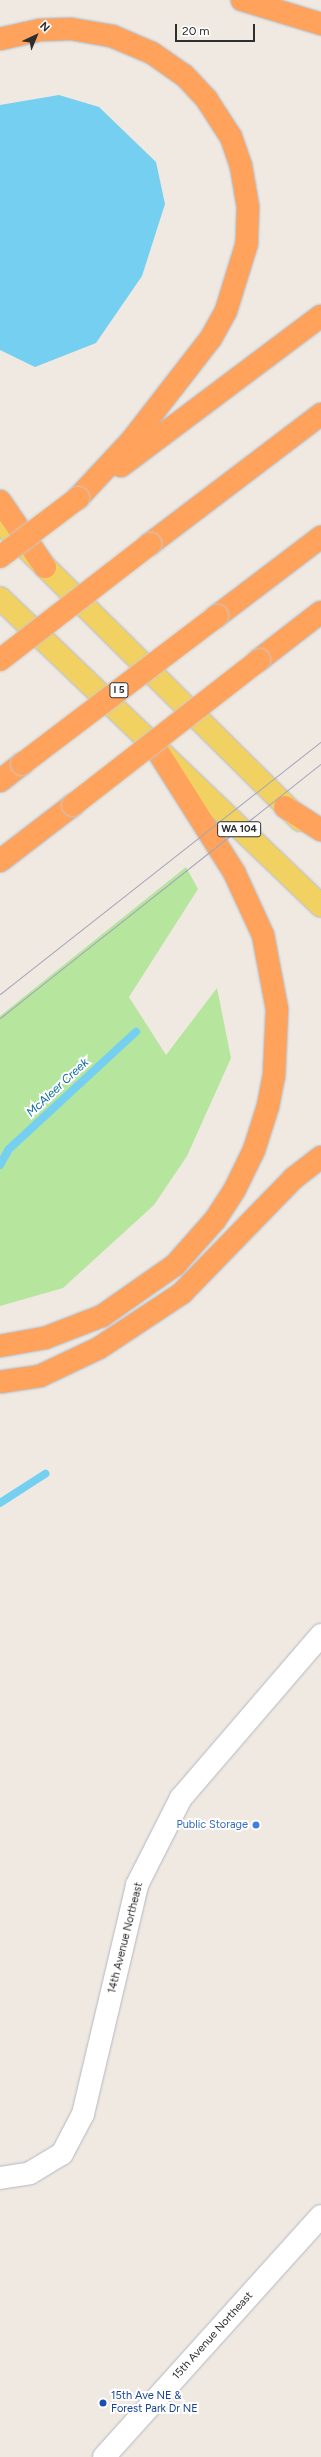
<!DOCTYPE html>
<style>
body{margin:0}
#map{position:relative;width:321px;height:2457px;overflow:hidden;background:#efe9e1;font-family:Figtree,sans-serif}
div>[style]{position:absolute}
[style*='--x']{left:calc(var(--x)*1px);top:calc(var(--y)*1px);width:calc(var(--w)*1px);rotate:calc(var(--a)*1deg)}
.green>*{inset:0;background:#b6e59e}
.water>*{inset:0;background:#75cff0}
.stream>*{height:8px;margin:-4px;padding:0 4px;transform-origin:4px;border-radius:4px;background:#75cff0}
.roads{filter:drop-shadow(0 0 1px #b4b7c1) drop-shadow(0 0 1px #b4b7c1)}
.street>*{height:22px;margin:-11px;padding:0 11px;transform-origin:11px;border-radius:11px;background:#fff}
.secondary>*{height:22px;margin:-11px;padding:0 11px;transform-origin:11px;border-radius:11px;background:#fff}
.primary>*{height:22px;margin:-11px;padding:0 11px;transform-origin:11px;border-radius:11px;background:#f2d163}
.highway>*{height:22px;margin:-11px;padding:0 11px;transform-origin:11px;border-radius:11px;background:#ffa35c}
.tram>*{height:1px;margin:-0.5px;padding:0 0.5px;transform-origin:0.5px;border-radius:0.5px;background:#a3a6b8}
.bridges{filter:drop-shadow(0 0 1px #c9c9c9) drop-shadow(0 0 1px #c9c9c9)}
.highway-bridge>*{height:22px;margin:-11px;padding:0 11px;transform-origin:11px;border-radius:11px;background:#ffa35c}
.dots>*{width:11px;height:11px;translate:-50% -50%;box-sizing:border-box;border:2px solid #fff;border-radius:50%}
span{translate:-50% -50%;white-space:nowrap;text-align:center;line-height:1.15;-webkit-text-stroke:4px #fff;paint-order:stroke}
.shield-label span{padding:1px 3px;background:#fff;border:1px solid;border-radius:3px;-webkit-text-stroke-width:0}
.shield-label{font-size:10px;color:#2e2e2e;font-weight:700}
.shop-label{font-size:11px;color:#366cbe}
.right{translate:-100% -50%;text-align:right}
.street-label{font-size:11px;color:#2e2e2e}
.transit-label{font-size:11px;color:#164399}
.left{translate:0 -50%;text-align:left}
.water-label{font-size:12px;color:#0d6fa3;font-style:italic}
.north{position:absolute;left:16px;top:16px;width:40px;height:40px;-webkit-text-stroke:3px #fff;paint-order:stroke;rotate:44deg;font-size:11px;font-weight:700;line-height:16px;text-align:center;color:#2e2e2e}
.north::after{content:'';display:block;margin:auto;width:14px;height:18px;background:#2e2e2e;clip-path:polygon(50% 0,100% 100%,50% 72%,0 100%)}
.scale{position:absolute;left:175px;top:24px;width:80px;height:18px;box-sizing:border-box;border:2px solid #2e2e2e;border-top:0;padding-left:5px;font-size:12px;line-height:14px;white-space:nowrap;color:#2e2e2e;-webkit-text-stroke:3px #fff;paint-order:stroke}
</style>
<div id="map">
<div class="green">
<div style="clip-path:polygon(186px 867px,198px 889px,129px 997px,166px 1055px,217px 988px,231px 1058px,187px 1156px,154px 1205px,63px 1288px,0 1306px,0 1016px)"></div>
</div>
<div class="water">
<div style="clip-path:polygon(59px 95px,99px 107px,156px 162px,165px 204px,142px 276px,96px 343px,35px 367px,0 350px,0 105px)"></div>
</div>
<div class="stream">
<div style="--x:0;--y:1165;--w:18;--a:-61"></div>
<div style="--x:9;--y:1149;--w:173;--a:-42.7"></div>
<div style="--x:0;--y:1503;--w:54;--a:-32.8"></div>
</div>
<div class="roads">
<div class="street">
<div style="--x:0;--y:2178;--w:30;--a:-9"></div>
<div style="--x:30;--y:2173;--w:37;--a:-31"></div>
<div style="--x:62;--y:2154;--w:45;--a:-62.3"></div>
<div style="--x:83;--y:2114;--w:235;--a:-76.7"></div>
<div style="--x:137;--y:1885;--w:97;--a:-63.2"></div>
<div style="--x:181;--y:1798;--w:215;--a:-49.3"></div>
</div>
<div class="secondary">
<div style="--x:104;--y:2457;--w:324;--a:-48"></div>
</div>
<div class="primary">
<div style="--x:0;--y:522;--w:423;--a:44.8"></div>
<div style="--x:0;--y:598;--w:445;--a:43.8"></div>
</div>
<div class="highway">
<div style="--x:242;--y:0;--w:83;--a:16.9"></div>
<div style="--x:0;--y:39;--w:41;--a:-12.7"></div>
<div style="--x:40;--y:30;--w:31;--a:-2"></div>
<div style="--x:71;--y:29;--w:42;--a:9.7"></div>
<div style="--x:112;--y:36;--w:43;--a:23"></div>
<div style="--x:152;--y:53;--w:39;--a:35"></div>
<div style="--x:184;--y:75;--w:34;--a:47"></div>
<div style="--x:207;--y:100;--w:44;--a:57"></div>
<div style="--x:231;--y:137;--w:31;--a:71"></div>
<div style="--x:241;--y:166;--w:42;--a:80.3"></div>
<div style="--x:248;--y:207;--w:36;--a:92"></div>
<div style="--x:247;--y:243;--w:71;--a:107.2"></div>
<div style="--x:226;--y:311;--w:31;--a:119"></div>
<div style="--x:211;--y:338;--w:129;--a:127.8"></div>
<div style="--x:132;--y:440;--w:79;--a:133"></div>
<div style="--x:121;--y:466;--w:250;--a:-36.9"></div>
<div style="--x:0;--y:501;--w:80;--a:55.7"></div>
<div style="--x:150;--y:544;--w:215;--a:-37.2"></div>
<div style="--x:217;--y:616;--w:131;--a:-37.2"></div>
<div style="--x:259;--y:660;--w:78;--a:-37.7"></div>
<div style="--x:0;--y:781;--w:28;--a:-38"></div>
<div style="--x:285;--y:807;--w:43;--a:32.6"></div>
<div style="--x:0;--y:861;--w:92;--a:-37.5"></div>
<div style="--x:0;--y:1346;--w:46;--a:-10.1"></div>
<div style="--x:45;--y:1338;--w:61;--a:-21.1"></div>
<div style="--x:102;--y:1316;--w:89;--a:-34.9"></div>
<div style="--x:175;--y:1265;--w:60;--a:-48.4"></div>
<div style="--x:215;--y:1220;--w:37;--a:-57"></div>
<div style="--x:235;--y:1189;--w:43;--a:-64"></div>
<div style="--x:254;--y:1150;--w:46;--a:-72.3"></div>
<div style="--x:268;--y:1106;--w:31;--a:-79"></div>
<div style="--x:274;--y:1076;--w:67;--a:-87.4"></div>
<div style="--x:277;--y:1009;--w:75;--a:-100.7"></div>
<div style="--x:263;--y:935;--w:69;--a:-114.7"></div>
<div style="--x:234;--y:872;--w:142;--a:-122.3"></div>
<div style="--x:0;--y:1382;--w:40;--a:-8.5"></div>
<div style="--x:40;--y:1376;--w:65;--a:-25.4"></div>
<div style="--x:99;--y:1348;--w:100;--a:-33.5"></div>
<div style="--x:182;--y:1293;--w:161;--a:-45.8"></div>
<div style="--x:294;--y:1178;--w:34;--a:-38"></div>
</div>
</div>
<div class="tram">
<div style="--x:0;--y:994;--w:409;--a:-38.2"></div>
<div style="--x:0;--y:1018;--w:409;--a:-38.4"></div>
</div>
<div class="bridges">
<div class="highway-bridge">
<div style="--x:0;--y:557;--w:98;--a:-37.1"></div>
<div style="--x:0;--y:660;--w:190;--a:-37.7"></div>
<div style="--x:22;--y:764;--w:245;--a:-37.2"></div>
<div style="--x:73;--y:805;--w:236;--a:-37.9"></div>
</div>
</div>
<div class="dots">
<div style="left:256px;top:1825px;background:#3f7fe0"></div>
<div style="left:103px;top:2403px;background:#1a4fb4"></div>
</div>
<div class="shield-label">
<span style="left:119px;top:690px">I 5</span>
<span style="left:239px;top:829px">WA 104</span>
</div>
<div class="shop-label">
<span class="right" style="left:248px;top:1825px">Public Storage</span>
</div>
<div class="street-label">
<span style="left:126px;top:1938px;rotate:-76deg">14th Avenue Northeast</span>
<span style="left:213px;top:2336px;rotate:-48deg">15th Avenue Northeast</span>
</div>
<div class="transit-label">
<span class="left" style="left:111px;top:2403px">15th Ave NE &amp;<br>Forest Park Dr NE</span>
</div>
<div class="water-label">
<span style="left:58px;top:1088px;rotate:-43deg">McAleer Creek</span>
</div>
<div class="north">N</div>
<div class="scale">20 m</div>
</div>
